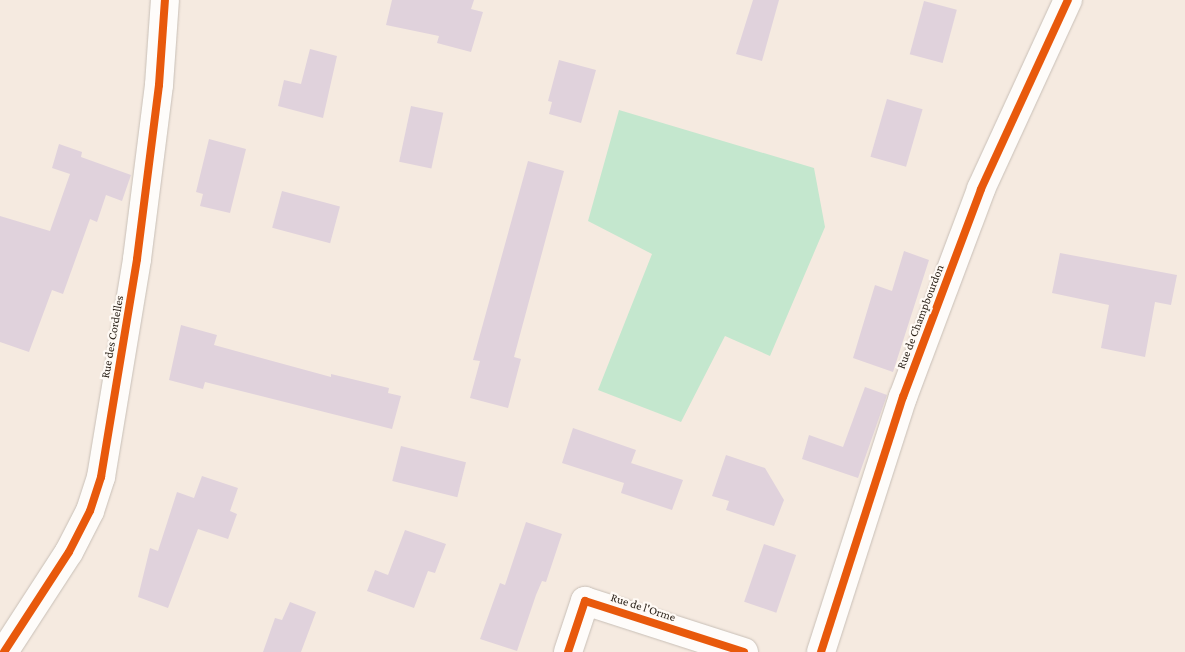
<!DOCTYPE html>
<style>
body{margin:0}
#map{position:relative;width:1185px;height:652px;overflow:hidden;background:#f5eae0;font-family:"Crimson Pro",serif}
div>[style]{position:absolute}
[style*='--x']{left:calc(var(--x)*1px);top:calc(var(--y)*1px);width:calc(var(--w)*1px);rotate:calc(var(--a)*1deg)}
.green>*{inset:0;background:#c4e7ce}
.building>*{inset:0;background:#e0d2dc;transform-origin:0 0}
.roads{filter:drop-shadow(0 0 1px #c8bfb6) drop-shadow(0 0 1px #c8bfb6)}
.street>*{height:28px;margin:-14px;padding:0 14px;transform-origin:14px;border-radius:14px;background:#fefcfa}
.secondary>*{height:28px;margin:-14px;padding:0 14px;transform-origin:14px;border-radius:14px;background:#fefcfa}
.cycleway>*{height:8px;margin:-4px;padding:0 4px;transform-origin:4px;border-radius:4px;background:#e8590c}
span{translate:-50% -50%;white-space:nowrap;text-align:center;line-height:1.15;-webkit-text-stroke:4.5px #fffaf5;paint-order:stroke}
.street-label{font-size:12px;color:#271e15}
</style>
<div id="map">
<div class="green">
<div style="clip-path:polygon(619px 110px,814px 168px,825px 227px,770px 356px,725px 336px,681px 422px,598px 390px,652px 254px,588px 221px)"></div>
</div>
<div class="building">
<div style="clip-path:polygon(392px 0,474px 0,471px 9px,483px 12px,471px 52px,437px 43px,439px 36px,386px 25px)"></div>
<div style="clip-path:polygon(753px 0,779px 0,762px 61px,736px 54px)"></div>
<div style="left:924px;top:1px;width:34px;height:55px;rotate:15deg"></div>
<div style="clip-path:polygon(310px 49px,337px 56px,323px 118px,278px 106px,284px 80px,301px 84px)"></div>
<div style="clip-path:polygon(559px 60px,596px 70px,581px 123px,549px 114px,552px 102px,548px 101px)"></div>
<div style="left:887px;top:99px;width:37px;height:60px;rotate:16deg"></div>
<div style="left:411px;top:106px;width:33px;height:57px;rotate:12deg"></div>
<div style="clip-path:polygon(209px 139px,246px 149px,230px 213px,200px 206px,203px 194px,196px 192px)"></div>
<div style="clip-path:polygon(59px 144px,82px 152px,81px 157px,131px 175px,122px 201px,106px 195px,97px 222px,90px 219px,63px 294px,52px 290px,29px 352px,0 342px,0 216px,50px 231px,70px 174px,52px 168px)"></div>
<div style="clip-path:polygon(528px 161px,564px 171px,514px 357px,521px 359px,508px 408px,470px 398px,480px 361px,473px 360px)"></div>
<div style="left:282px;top:191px;width:60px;height:38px;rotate:15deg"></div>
<div style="clip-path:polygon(904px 251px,929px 260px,893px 372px,853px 358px,875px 285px,892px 291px)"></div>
<div style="clip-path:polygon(1060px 253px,1177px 275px,1171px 305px,1155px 302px,1145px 357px,1101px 348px,1109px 305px,1052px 293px)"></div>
<div style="clip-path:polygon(181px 325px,217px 335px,214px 345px,331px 377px,331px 374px,389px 388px,388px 393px,401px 396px,392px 429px,205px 382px,203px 389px,169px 380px)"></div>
<div style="clip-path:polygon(865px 387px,887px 395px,858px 478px,802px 459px,809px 435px,843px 447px)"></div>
<div style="clip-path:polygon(573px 428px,636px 450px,630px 466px,631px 463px,683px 480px,672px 510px,621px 493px,624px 483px,562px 463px)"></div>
<div style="left:401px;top:446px;width:67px;height:36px;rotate:14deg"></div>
<div style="clip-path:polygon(726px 455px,765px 468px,784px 500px,774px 526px,726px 510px,729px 501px,712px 496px)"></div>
<div style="clip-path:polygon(202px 476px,238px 488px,230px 511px,237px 514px,228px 539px,198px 529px,168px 608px,138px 597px,150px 548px,158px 551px,177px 492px,194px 498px)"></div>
<div style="clip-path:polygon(526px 522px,562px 534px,546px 582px,542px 581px,536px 595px,517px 651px,480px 639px,500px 583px,505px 585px)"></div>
<div style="clip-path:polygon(405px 530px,446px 544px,435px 573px,428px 571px,414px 608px,367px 591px,375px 570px,388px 575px)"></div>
<div style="left:764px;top:544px;width:34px;height:61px;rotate:19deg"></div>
<div style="clip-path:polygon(290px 602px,316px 612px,301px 652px,263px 652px,275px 618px,282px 620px)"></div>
</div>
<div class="roads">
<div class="street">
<div style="--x:568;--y:652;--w:54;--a:-71.6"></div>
<div style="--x:585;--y:601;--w:167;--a:17.8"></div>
<div style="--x:821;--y:652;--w:268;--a:-72.2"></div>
<div style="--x:903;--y:397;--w:222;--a:-69.4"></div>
<div style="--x:981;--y:189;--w:208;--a:-65.3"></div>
</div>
<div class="secondary">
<div style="--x:4;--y:652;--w:119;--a:-57"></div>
<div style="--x:69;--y:552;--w:46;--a:-62.9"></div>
<div style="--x:90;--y:511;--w:36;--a:-72"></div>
<div style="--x:101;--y:477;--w:221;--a:-80.6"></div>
<div style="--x:137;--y:259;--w:175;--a:-82.8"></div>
<div style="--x:159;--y:85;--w:85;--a:-86"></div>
</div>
</div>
<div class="cycleway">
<div style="--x:4;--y:652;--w:119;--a:-57"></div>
<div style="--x:69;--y:552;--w:46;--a:-62.9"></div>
<div style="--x:90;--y:511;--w:36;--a:-72"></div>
<div style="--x:101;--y:477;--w:221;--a:-80.6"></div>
<div style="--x:137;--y:259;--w:175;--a:-82.8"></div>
<div style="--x:159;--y:85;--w:85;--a:-86"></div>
<div style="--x:568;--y:652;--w:54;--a:-71.6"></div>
<div style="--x:585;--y:601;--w:167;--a:17.8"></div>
<div style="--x:821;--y:652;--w:268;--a:-72.2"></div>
<div style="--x:903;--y:397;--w:222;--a:-69.4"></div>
<div style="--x:981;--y:189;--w:208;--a:-65.3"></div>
</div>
<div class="street-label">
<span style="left:921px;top:317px;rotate:-69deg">Rue de Champbourdon</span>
<span style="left:113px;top:337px;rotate:-80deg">Rue des Cordelles</span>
<span style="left:643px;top:608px;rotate:18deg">Rue de l'Orme</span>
</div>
</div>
